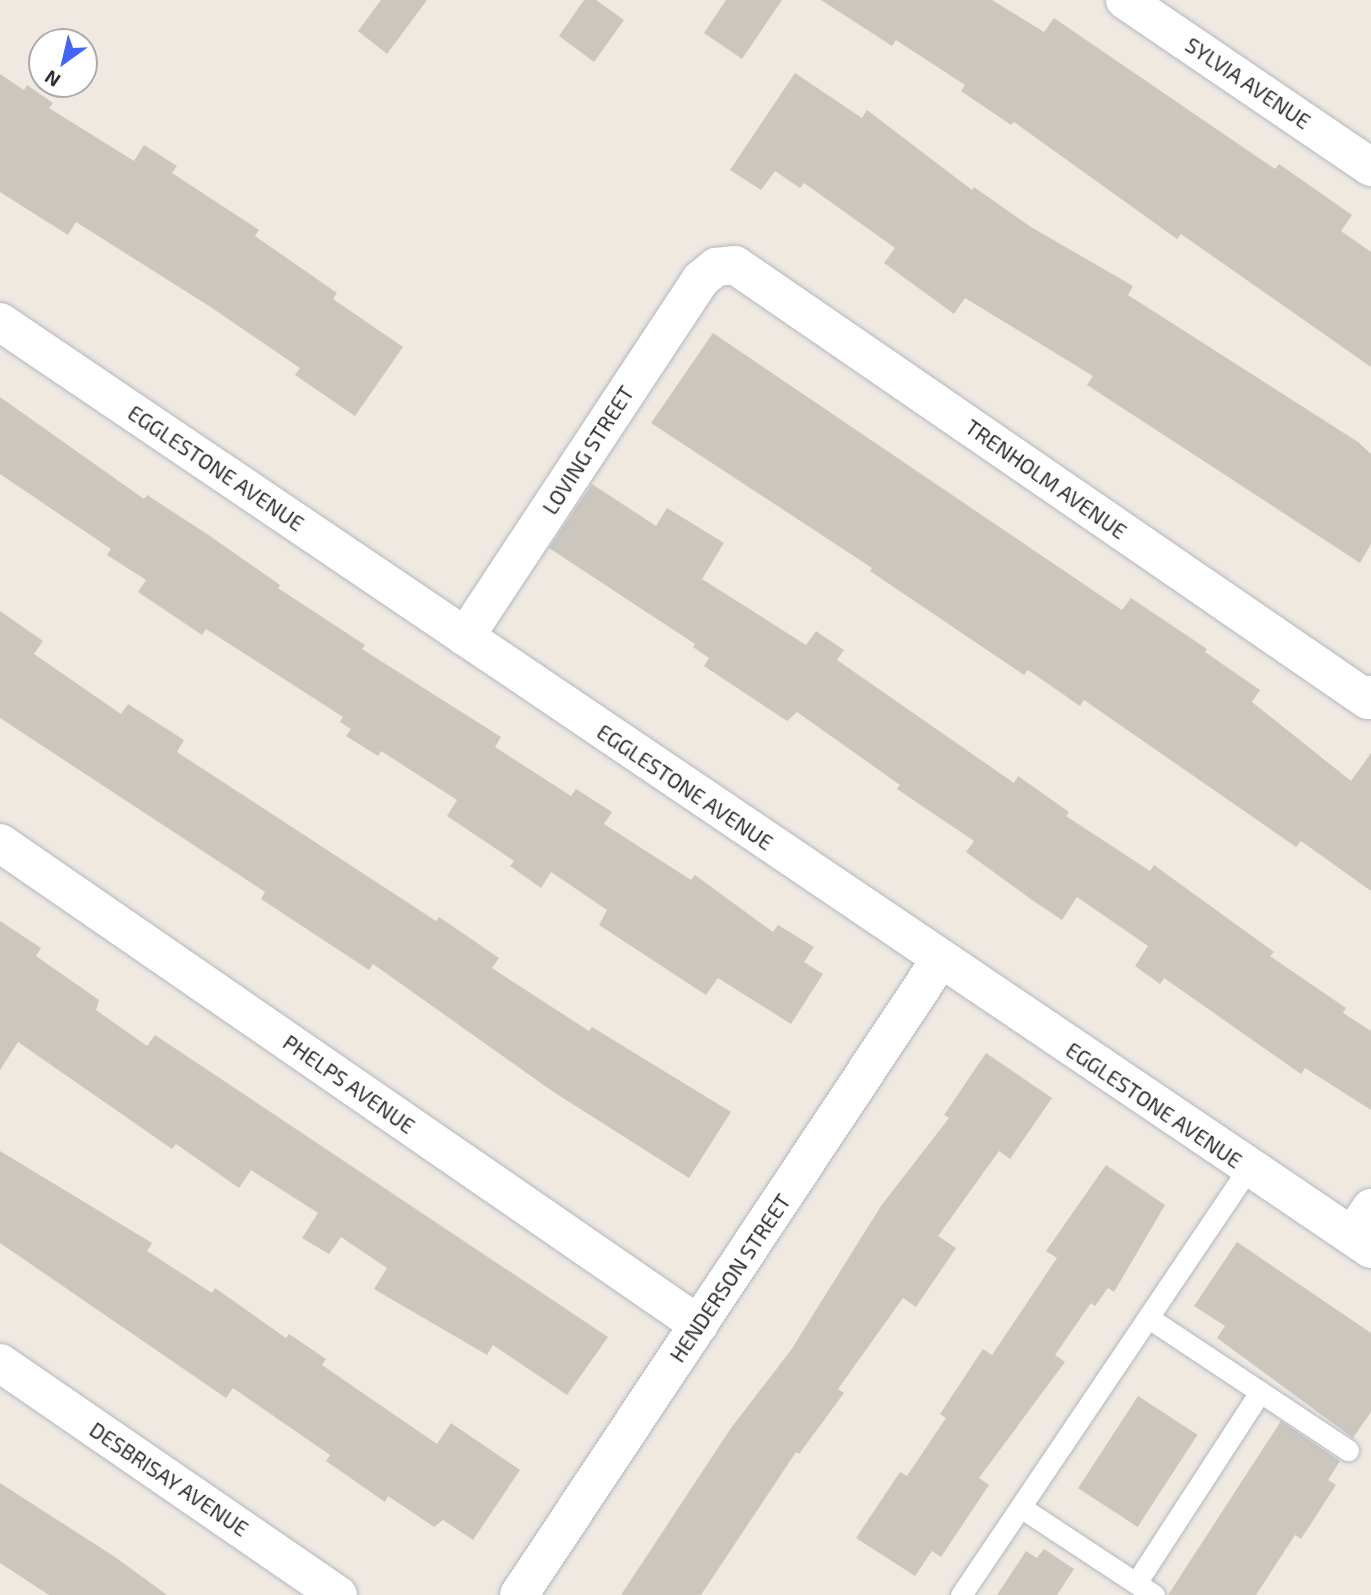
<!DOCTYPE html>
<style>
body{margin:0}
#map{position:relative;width:1371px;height:1595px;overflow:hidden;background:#efe9e1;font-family:"Exo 2",sans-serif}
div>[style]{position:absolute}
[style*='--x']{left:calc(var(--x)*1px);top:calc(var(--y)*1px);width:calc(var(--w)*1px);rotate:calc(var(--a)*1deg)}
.building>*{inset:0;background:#cbc7bf;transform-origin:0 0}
.roads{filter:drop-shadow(0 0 2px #b4b7c1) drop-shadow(0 0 2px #b4b7c1)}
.service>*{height:21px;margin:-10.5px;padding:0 10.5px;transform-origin:10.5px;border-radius:10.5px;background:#fff}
.minor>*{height:38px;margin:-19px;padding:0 19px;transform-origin:19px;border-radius:19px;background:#fff}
span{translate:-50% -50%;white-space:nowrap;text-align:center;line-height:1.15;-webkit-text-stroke:7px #fff;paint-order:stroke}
.street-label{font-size:21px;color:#2e2e2e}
.north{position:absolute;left:28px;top:28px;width:70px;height:70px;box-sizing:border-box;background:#fff;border:2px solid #ababab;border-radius:50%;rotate:214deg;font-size:19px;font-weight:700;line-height:28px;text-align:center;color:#2e2e2e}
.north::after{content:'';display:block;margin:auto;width:24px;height:32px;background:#4264fb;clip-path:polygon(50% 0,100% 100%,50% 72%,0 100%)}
</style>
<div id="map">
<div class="building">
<div style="clip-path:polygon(381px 0,427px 0,387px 54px,358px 31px)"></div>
<div style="clip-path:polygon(584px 0,596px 0,624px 20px,594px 62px,559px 36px)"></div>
<div style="clip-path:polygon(726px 0,782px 0,742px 59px,704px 33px)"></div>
<div style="clip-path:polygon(821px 0,992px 0,1044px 32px,1054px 18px,1275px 169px,1279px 164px,1352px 215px,1341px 231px,1371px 252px,1371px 367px,1181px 234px,1177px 239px,1014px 122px,1011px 125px,961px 91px,965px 85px,896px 40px,892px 46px)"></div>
<div style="clip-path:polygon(795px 73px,862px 118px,867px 110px,972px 190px,974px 187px,1031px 227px,1133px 286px,1128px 295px,1358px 442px,1371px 454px,1371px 544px,1360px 563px,1087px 385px,1093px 376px,965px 298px,954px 314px,884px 263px,895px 248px,804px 183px,800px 188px,775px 171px,761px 190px,730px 170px)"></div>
<div style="clip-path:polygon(0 74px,24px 90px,27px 85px,53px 103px,49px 108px,134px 161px,144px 145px,177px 166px,172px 173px,259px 230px,255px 236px,337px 293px,333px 299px,403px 347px,355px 416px,295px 375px,300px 368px,209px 306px,76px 222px,68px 235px,0 192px)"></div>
<div style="clip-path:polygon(713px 333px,1122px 610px,1131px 598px,1207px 649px,1205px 652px,1260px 690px,1252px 702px,1351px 781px,1371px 753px,1371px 891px,1301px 841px,1296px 847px,1084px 700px,1080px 706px,1028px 670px,1024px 675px,870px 571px,872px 568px,651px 423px)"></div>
<div style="clip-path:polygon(0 397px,144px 499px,147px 495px,207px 534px,280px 585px,278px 588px,365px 645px,362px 649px,501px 737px,495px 747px,571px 796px,576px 789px,612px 812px,604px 824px,691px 880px,695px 875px,773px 932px,778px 925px,814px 947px,804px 962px,823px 974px,791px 1024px,718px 978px,706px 995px,599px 925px,607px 910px,551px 872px,541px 888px,510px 866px,514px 861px,447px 816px,457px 800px,381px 751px,378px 756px,346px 736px,351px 729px,340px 722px,343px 717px,206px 629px,202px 635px,138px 592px,146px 580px,107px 555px,111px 549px,0 474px)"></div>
<div style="clip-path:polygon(592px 484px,656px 526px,667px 508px,724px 543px,702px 579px,806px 645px,816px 631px,844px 650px,837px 660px,1014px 783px,1018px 776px,1069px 812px,1066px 816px,1150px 871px,1154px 865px,1274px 952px,1270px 956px,1346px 1008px,1343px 1013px,1371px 1031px,1371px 1110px,1305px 1068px,1301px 1074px,1164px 978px,1160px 984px,1135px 966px,1148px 946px,1077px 897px,1062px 920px,1032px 900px,966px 852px,974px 841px,897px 789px,900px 785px,797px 712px,787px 721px,704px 666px,709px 658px,693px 647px,695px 644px,549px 548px)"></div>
<div style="clip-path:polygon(0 611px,43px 641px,34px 654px,121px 714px,128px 704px,184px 740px,177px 752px,436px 921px,439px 917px,499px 958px,492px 968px,589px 1031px,592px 1027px,731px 1112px,689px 1178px,552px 1091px,373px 964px,369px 970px,261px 899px,265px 892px,0 718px)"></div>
<div style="clip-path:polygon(0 921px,41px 948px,36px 956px,99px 1000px,96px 1010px,147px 1046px,155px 1035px,608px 1337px,567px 1395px,493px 1345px,487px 1355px,374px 1289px,387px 1268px,341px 1237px,329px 1254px,302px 1238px,318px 1213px,251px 1170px,239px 1188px,176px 1144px,172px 1149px,18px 1042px,0 1070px)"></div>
<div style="clip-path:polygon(986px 1053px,1052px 1098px,1010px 1159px,999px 1151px,938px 1236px,956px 1248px,916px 1307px,903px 1298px,838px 1389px,844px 1393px,799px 1454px,796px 1452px,701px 1595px,621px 1595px,731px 1428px,791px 1350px,881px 1206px,949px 1118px,944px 1115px)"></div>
<div style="clip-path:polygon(0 1151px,152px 1243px,147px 1251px,212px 1293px,215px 1288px,286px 1338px,289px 1334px,326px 1359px,322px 1365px,437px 1444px,451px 1423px,520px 1470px,473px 1540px,443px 1520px,434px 1527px,388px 1496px,385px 1502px,326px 1461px,330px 1455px,233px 1388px,226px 1398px,0 1243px)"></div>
<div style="clip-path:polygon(1106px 1165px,1165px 1205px,1114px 1292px,1108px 1288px,1095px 1306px,1091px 1303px,1055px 1355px,1065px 1362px,979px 1478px,989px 1485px,941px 1557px,932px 1551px,915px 1576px,856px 1538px,900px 1472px,907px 1476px,946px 1418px,940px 1414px,983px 1349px,992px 1355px,1057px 1258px,1046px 1251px)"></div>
<div style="clip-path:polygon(1237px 1242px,1371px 1333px,1371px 1412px,1353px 1438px,1217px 1338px,1225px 1326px,1194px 1306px)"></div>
<div style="left:1138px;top:1396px;width:71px;height:110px;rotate:33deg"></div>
<div style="clip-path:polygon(1281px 1421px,1340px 1461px,1328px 1480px,1336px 1485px,1301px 1539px,1295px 1535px,1256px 1595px,1168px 1595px)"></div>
<div style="clip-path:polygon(0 1483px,115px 1557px,167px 1595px,49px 1595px,0 1563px)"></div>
<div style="clip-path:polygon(1044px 1549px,1074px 1569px,1057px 1595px,997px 1595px,1026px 1551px,1037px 1558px)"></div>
</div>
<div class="roads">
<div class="service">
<div style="--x:1149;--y:1318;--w:239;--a:33.6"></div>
<div style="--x:1022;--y:1508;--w:158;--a:33.4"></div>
<div style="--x:1136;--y:1583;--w:228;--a:-57"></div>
<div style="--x:961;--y:1595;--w:514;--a:-56.03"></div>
</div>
<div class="minor">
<div style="--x:1125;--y:0;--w:297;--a:34.2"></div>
<div style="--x:0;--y:322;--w:1655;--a:34.06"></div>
<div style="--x:465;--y:637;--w:427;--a:-56.6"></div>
<div style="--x:700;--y:280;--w:21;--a:-39"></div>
<div style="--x:716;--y:267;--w:19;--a:-6"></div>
<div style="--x:735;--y:265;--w:768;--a:34.5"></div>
<div style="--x:1368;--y:700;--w:6;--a:-59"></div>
<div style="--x:0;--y:843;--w:849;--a:34.59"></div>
<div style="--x:1352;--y:1236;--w:34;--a:-56"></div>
<div style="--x:0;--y:1363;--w:410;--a:34.5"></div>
<div style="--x:519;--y:1595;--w:762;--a:-56.46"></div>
</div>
</div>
<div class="street-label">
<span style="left:1248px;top:83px;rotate:34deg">SYLVIA AVENUE</span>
<span style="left:588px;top:450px;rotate:-57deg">LOVING STREET</span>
<span style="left:216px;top:468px;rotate:34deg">EGGLESTONE AVENUE</span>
<span style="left:1046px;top:479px;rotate:35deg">TRENHOLM AVENUE</span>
<span style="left:685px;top:787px;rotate:34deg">EGGLESTONE AVENUE</span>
<span style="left:349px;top:1084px;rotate:35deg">PHELPS AVENUE</span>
<span style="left:1154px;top:1105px;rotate:34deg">EGGLESTONE AVENUE</span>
<span style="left:730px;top:1278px;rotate:-56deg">HENDERSON STREET</span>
<span style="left:169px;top:1479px;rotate:34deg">DESBRISAY AVENUE</span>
</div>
<div class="north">N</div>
</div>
